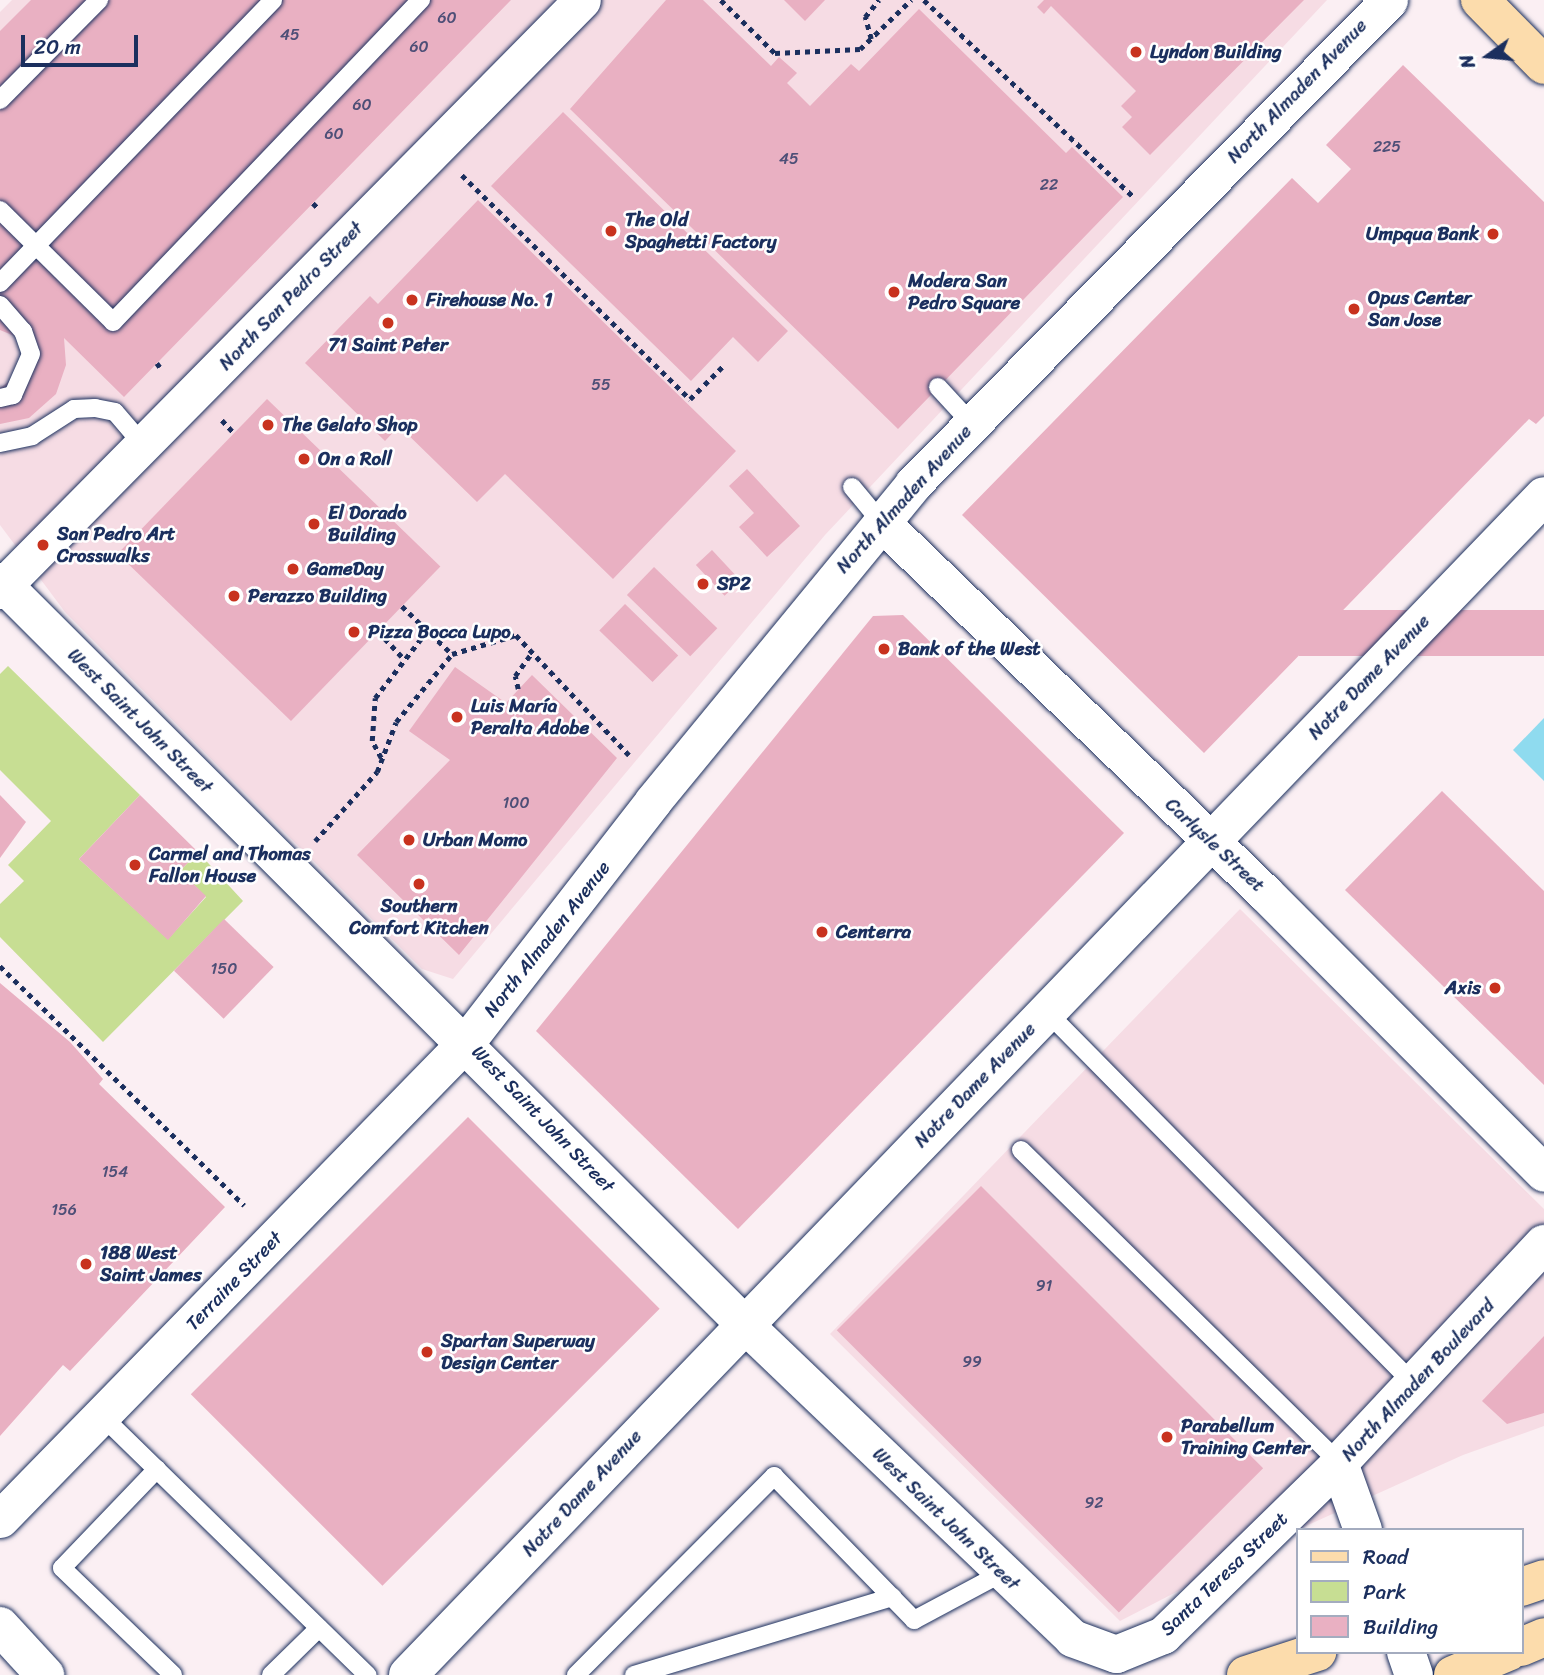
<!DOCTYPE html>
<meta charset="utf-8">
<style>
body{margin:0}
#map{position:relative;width:1544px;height:1675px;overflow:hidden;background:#fbeff3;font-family:Sriracha,sans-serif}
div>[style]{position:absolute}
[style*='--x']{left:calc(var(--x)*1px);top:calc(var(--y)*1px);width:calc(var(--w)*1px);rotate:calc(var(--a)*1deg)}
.built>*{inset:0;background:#f6dce4}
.green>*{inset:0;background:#c7de93}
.water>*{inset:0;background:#8fdbef}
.building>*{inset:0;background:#e9b0c2;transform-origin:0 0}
.path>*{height:4.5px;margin-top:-2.25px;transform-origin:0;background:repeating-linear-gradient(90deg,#1b2f5e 0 5px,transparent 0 10px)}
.roads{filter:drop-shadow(0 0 2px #1b2f5e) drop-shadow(0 0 2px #1b2f5e)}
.lane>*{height:18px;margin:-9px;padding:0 9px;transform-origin:9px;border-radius:9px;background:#fff}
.street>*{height:37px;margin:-18.5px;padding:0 18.5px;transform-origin:18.5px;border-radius:18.5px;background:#fff}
.secondary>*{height:38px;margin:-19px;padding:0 19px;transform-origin:19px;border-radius:19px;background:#fff}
.primary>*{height:38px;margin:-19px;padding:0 19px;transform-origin:19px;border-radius:19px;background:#fcdcac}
.highway>*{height:38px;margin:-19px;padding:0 19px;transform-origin:19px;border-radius:19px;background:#fcdcac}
.dots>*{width:19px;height:19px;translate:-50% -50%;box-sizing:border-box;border:4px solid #fff;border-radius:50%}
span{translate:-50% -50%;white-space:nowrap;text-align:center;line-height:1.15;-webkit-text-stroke:5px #fff;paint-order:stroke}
.number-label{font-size:16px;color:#4e4f77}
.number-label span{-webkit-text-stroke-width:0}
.poi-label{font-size:19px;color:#1b2f5e;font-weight:700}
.left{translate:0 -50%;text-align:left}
.right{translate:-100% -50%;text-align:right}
.street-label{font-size:19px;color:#1b2f5e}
.legend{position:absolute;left:1296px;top:1528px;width:228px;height:126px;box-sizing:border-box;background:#fff;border:2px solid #a4acbf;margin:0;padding:9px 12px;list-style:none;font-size:21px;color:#1b2f5e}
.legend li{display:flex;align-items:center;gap:14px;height:35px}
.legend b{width:35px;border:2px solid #a4acbf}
.north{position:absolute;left:1453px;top:21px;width:70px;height:70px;-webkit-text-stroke:5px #fff;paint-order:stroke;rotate:255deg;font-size:19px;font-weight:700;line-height:28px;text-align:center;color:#1b2f5e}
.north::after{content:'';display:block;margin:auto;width:24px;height:32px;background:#1b2f5e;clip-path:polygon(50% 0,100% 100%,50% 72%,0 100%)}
.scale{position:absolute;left:21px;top:35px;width:117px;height:32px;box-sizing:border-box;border:4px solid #1b2f5e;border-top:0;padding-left:9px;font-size:21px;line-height:24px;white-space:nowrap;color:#1b2f5e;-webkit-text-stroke:5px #fff;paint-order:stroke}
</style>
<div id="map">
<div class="built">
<div style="clip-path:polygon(12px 0,1327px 0,825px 535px,453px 979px,422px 969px,236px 784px,65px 612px,0 525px,0 12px)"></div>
<div style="clip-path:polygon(1240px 909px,1544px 1209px,1544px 1426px,1463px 1455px,1297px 1530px,1120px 1621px,830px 1334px)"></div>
</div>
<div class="green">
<div style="clip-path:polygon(8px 666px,140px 795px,79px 859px,168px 939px,206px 897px,180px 871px,198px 852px,243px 901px,103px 1042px,0 937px,0 904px,24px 881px,8px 865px,51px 821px,0 770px,0 674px)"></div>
</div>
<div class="water">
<div style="clip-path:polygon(1544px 718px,1544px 781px,1513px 750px)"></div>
</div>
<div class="building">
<div style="clip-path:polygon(31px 0,511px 0,124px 397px,64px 338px,66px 365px,56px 394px,29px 418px,0 424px,0 388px,27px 368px,19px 338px,0 330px,0 31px)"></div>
<div style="clip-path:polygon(666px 0,703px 0,771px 66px,779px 57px,797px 73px,787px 83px,810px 106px,851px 64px,859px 71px,919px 9px,1066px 153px,1072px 147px,1123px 197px,898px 429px,570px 109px)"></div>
<div style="clip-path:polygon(784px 0,825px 0,805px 21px)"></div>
<div style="clip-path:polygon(1044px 0,1304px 0,1150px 155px,1122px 127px,1132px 117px,1121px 106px,1136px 91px,1051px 6px,1044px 14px,1037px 7px)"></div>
<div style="clip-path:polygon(1403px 65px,1544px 202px,1544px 416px,1536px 424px,1529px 419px,1204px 753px,962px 515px,1292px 178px,1318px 203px,1351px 169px,1326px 145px)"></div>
<div style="clip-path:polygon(563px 112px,788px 331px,758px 362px,733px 337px,691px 381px,491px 186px)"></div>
<div style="clip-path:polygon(478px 200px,736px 451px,613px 579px,505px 474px,477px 502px,399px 426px,385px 441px,305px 363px,370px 296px,378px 304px)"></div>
<div style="left:267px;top:399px;width:241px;height:215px;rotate:44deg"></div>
<div style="clip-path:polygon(747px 469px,800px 526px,767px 557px,739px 527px,754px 513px,729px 486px)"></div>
<div style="left:712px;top:550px;width:42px;height:22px;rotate:47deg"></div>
<div style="left:654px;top:567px;width:88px;height:39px;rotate:44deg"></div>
<div style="left:625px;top:604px;width:74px;height:37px;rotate:44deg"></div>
<div style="left:1544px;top:610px;width:46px;height:245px;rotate:90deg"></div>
<div style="clip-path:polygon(903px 615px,1124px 833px,738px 1229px,536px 1031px,873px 616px)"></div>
<div style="clip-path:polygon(455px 667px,506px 703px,532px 675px,617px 758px,459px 955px,357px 855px,450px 760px,409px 731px)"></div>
<div style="clip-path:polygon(1442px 791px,1544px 891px,1544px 1085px,1345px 890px)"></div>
<div style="clip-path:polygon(0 795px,26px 822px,0 858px)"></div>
<div style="clip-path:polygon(140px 795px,198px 852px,180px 871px,206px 896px,168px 940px,79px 859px)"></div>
<div style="left:224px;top:919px;width:69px;height:72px;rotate:44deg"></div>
<div style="clip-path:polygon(0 983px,70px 1042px,103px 1079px,99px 1084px,225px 1207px,70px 1371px,63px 1365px,0 1436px)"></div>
<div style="left:468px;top:1117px;width:271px;height:392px;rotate:45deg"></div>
<div style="left:981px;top:1186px;width:399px;height:204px;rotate:45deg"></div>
<div style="clip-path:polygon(1544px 1336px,1544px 1413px,1507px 1424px,1482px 1401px)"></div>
</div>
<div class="path">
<div style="--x:721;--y:0;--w:76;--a:44.5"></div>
<div style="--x:775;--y:53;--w:85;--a:-2.7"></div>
<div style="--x:860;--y:49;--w:71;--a:-43.9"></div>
<div style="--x:924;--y:0;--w:287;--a:43.2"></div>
<div style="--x:871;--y:39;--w:23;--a:-105"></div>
<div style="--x:865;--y:17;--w:22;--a:-51"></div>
<div style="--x:462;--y:175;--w:320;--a:44.5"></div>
<div style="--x:690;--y:399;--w:47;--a:-45"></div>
<div style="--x:313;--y:203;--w:6;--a:45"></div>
<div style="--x:157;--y:363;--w:5;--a:53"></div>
<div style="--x:222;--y:420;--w:18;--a:47"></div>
<div style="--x:402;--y:606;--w:69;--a:43.8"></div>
<div style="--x:378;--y:631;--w:35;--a:47"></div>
<div style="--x:518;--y:689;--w:13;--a:-103"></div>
<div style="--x:515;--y:676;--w:27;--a:-54"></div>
<div style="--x:381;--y:758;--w:19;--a:-118"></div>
<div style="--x:372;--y:741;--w:43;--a:-86"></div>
<div style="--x:375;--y:698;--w:85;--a:-52.2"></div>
<div style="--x:315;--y:841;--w:93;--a:-48.1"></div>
<div style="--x:377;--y:772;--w:53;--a:-69.2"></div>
<div style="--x:396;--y:722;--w:88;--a:-50.5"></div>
<div style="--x:452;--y:654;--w:67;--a:-16.5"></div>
<div style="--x:516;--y:635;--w:165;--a:46.7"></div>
<div style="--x:0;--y:966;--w:342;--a:44.4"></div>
</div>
<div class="roads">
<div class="lane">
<div style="--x:0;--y:100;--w:141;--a:-45.3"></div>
<div style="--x:0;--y:210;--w:159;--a:44.7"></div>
<div style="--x:113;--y:322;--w:446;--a:-46.3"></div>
<div style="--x:0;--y:283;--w:393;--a:-46"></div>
<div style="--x:0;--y:305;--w:35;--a:49"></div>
<div style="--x:23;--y:331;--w:24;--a:71"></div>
<div style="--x:31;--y:354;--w:45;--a:113.7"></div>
<div style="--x:13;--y:395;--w:13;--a:167"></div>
<div style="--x:938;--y:387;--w:50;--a:47.4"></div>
<div style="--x:0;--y:443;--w:33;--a:-12"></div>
<div style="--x:32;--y:436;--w:50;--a:-32.7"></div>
<div style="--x:74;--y:409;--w:21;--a:-3"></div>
<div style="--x:95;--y:408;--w:20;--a:11"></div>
<div style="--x:115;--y:412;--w:45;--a:49.5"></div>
<div style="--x:852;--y:487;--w:45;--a:50.4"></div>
<div style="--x:1046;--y:1011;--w:523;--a:45.39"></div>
<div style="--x:1021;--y:1150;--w:446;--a:44.5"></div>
<div style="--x:102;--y:1416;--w:371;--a:44.3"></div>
<div style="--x:157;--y:1469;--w:137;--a:133.8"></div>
<div style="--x:62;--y:1568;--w:154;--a:43.9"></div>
<div style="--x:271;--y:1675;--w:67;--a:-44.4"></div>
<div style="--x:576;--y:1675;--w:281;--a:-45.1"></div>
<div style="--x:774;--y:1476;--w:201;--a:45.8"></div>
<div style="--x:914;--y:1620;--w:100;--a:-28.1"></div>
<div style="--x:634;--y:1675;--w:270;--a:-16.8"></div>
</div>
<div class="street">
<div style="--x:881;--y:522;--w:534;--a:44.01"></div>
<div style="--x:1265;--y:893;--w:395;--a:45.1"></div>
<div style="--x:0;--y:581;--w:1054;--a:44.96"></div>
<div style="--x:746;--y:1326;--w:451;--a:43.7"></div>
<div style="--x:1072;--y:1638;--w:47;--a:20"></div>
<div style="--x:1116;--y:1654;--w:51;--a:-22"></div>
<div style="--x:1163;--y:1635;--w:246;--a:-44.3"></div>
<div style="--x:4;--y:585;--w:822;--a:-45.34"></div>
<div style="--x:0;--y:1519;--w:668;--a:-45.67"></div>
<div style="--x:467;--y:1041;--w:304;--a:-52.2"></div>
<div style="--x:653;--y:801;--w:410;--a:-50.6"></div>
<div style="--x:913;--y:484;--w:679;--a:-45.48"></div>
</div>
<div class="secondary">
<div style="--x:0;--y:590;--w:6;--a:-51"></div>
<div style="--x:1363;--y:1530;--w:71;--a:-109.7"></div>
<div style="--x:1339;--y:1463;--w:300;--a:-46.9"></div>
<div style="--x:0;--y:1626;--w:67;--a:47.4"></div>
<div style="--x:1406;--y:1652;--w:24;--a:71"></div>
<div style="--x:408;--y:1675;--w:1637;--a:-46.06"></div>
</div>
<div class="primary">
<div style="--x:1480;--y:0;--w:91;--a:45.4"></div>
</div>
<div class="highway">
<div style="--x:1521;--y:1587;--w:24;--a:-19"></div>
<div style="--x:1521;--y:1647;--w:25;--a:-23"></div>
<div style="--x:1246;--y:1675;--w:75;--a:-17.9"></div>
<div style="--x:1453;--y:1675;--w:60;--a:-22.7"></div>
</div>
</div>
<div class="dots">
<div style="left:1136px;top:52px;background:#c8321e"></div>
<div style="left:611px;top:231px;background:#c8321e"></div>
<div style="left:1493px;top:234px;background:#c8321e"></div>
<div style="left:894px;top:292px;background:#c8321e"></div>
<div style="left:412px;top:300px;background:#c8321e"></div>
<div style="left:1354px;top:309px;background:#c8321e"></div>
<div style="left:388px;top:323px;background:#c8321e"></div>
<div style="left:268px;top:425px;background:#c8321e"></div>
<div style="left:304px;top:459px;background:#c8321e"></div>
<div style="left:314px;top:524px;background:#c8321e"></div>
<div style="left:43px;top:545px;background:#c8321e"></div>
<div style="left:293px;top:569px;background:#c8321e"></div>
<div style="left:703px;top:584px;background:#c8321e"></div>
<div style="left:234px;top:596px;background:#c8321e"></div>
<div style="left:354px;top:632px;background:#c8321e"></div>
<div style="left:884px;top:649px;background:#c8321e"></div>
<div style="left:457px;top:717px;background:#c8321e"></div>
<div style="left:409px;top:840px;background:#c8321e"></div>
<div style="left:135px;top:865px;background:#c8321e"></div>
<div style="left:419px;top:884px;background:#c8321e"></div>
<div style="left:822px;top:932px;background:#c8321e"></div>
<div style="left:1495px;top:988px;background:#c8321e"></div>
<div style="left:86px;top:1264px;background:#c8321e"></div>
<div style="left:427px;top:1352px;background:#c8321e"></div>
<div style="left:1167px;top:1437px;background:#c8321e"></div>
</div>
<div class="number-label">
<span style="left:447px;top:18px">60</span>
<span style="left:290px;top:35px">45</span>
<span style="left:419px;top:47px">60</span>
<span style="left:362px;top:105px">60</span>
<span style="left:334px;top:134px">60</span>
<span style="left:1387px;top:147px">225</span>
<span style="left:789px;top:159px">45</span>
<span style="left:1049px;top:185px">22</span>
<span style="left:601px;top:385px">55</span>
<span style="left:516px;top:803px">100</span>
<span style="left:224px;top:969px">150</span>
<span style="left:115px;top:1172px">154</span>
<span style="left:64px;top:1210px">156</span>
<span style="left:1044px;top:1286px">91</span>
<span style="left:972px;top:1362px">99</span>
<span style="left:1094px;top:1503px">92</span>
</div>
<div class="poi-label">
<span class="left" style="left:1150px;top:52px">Lyndon Building</span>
<span class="left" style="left:625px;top:231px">The Old<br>Spaghetti Factory</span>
<span class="right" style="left:1479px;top:234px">Umpqua Bank</span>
<span class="left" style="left:908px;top:292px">Modera San<br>Pedro Square</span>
<span class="left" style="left:1368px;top:309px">Opus Center<br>San Jose</span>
<span class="left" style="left:426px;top:300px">Firehouse No. 1</span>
<span style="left:388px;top:345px">71 Saint Peter</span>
<span class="left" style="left:282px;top:425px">The Gelato Shop</span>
<span class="left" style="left:318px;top:459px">On a Roll</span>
<span class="left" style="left:328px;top:524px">El Dorado<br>Building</span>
<span class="left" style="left:57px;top:545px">San Pedro Art<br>Crosswalks</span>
<span class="left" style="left:307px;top:569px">GameDay</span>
<span class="left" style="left:717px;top:584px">SP2</span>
<span class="left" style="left:248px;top:596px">Perazzo Building</span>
<span class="left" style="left:368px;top:632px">Pizza Bocca Lupo</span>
<span class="left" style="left:898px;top:649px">Bank of the West</span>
<span class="left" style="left:471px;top:717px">Luis María<br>Peralta Adobe</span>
<span class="left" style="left:423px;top:840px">Urban Momo</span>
<span class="left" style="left:149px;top:865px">Carmel and Thomas<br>Fallon House</span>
<span style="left:419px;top:917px">Southern<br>Comfort Kitchen</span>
<span class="left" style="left:836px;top:932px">Centerra</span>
<span class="right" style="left:1481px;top:988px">Axis</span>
<span class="left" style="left:100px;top:1264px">188 West<br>Saint James</span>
<span class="left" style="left:441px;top:1352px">Spartan Superway<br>Design Center</span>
<span class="left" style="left:1181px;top:1437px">Parabellum<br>Training Center</span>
</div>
<div class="street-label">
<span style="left:1297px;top:91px;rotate:-46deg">North Almaden Avenue</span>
<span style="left:291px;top:296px;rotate:-46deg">North San Pedro Street</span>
<span style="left:904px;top:499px;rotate:-48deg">North Almaden Avenue</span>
<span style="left:1369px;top:677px;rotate:-46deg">Notre Dame Avenue</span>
<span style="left:140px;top:721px;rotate:45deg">West Saint John Street</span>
<span style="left:1215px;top:845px;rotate:43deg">Carlysle Street</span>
<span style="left:547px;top:939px;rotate:-52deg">North Almaden Avenue</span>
<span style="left:975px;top:1085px;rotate:-46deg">Notre Dame Avenue</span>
<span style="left:543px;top:1119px;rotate:46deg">West Saint John Street</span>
<span style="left:234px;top:1281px;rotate:-46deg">Terraine Street</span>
<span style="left:1418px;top:1380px;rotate:-47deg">North Almaden Boulevard</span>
<span style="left:582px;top:1493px;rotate:-47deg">Notre Dame Avenue</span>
<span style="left:946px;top:1519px;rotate:44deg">West Saint John Street</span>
<span style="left:1224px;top:1574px;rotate:-44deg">Santa Teresa Street</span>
</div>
<ul class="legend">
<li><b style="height:9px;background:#fcdcac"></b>Road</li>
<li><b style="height:19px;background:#c7de93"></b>Park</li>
<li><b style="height:19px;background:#e9b0c2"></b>Building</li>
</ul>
<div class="north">N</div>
<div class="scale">20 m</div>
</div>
